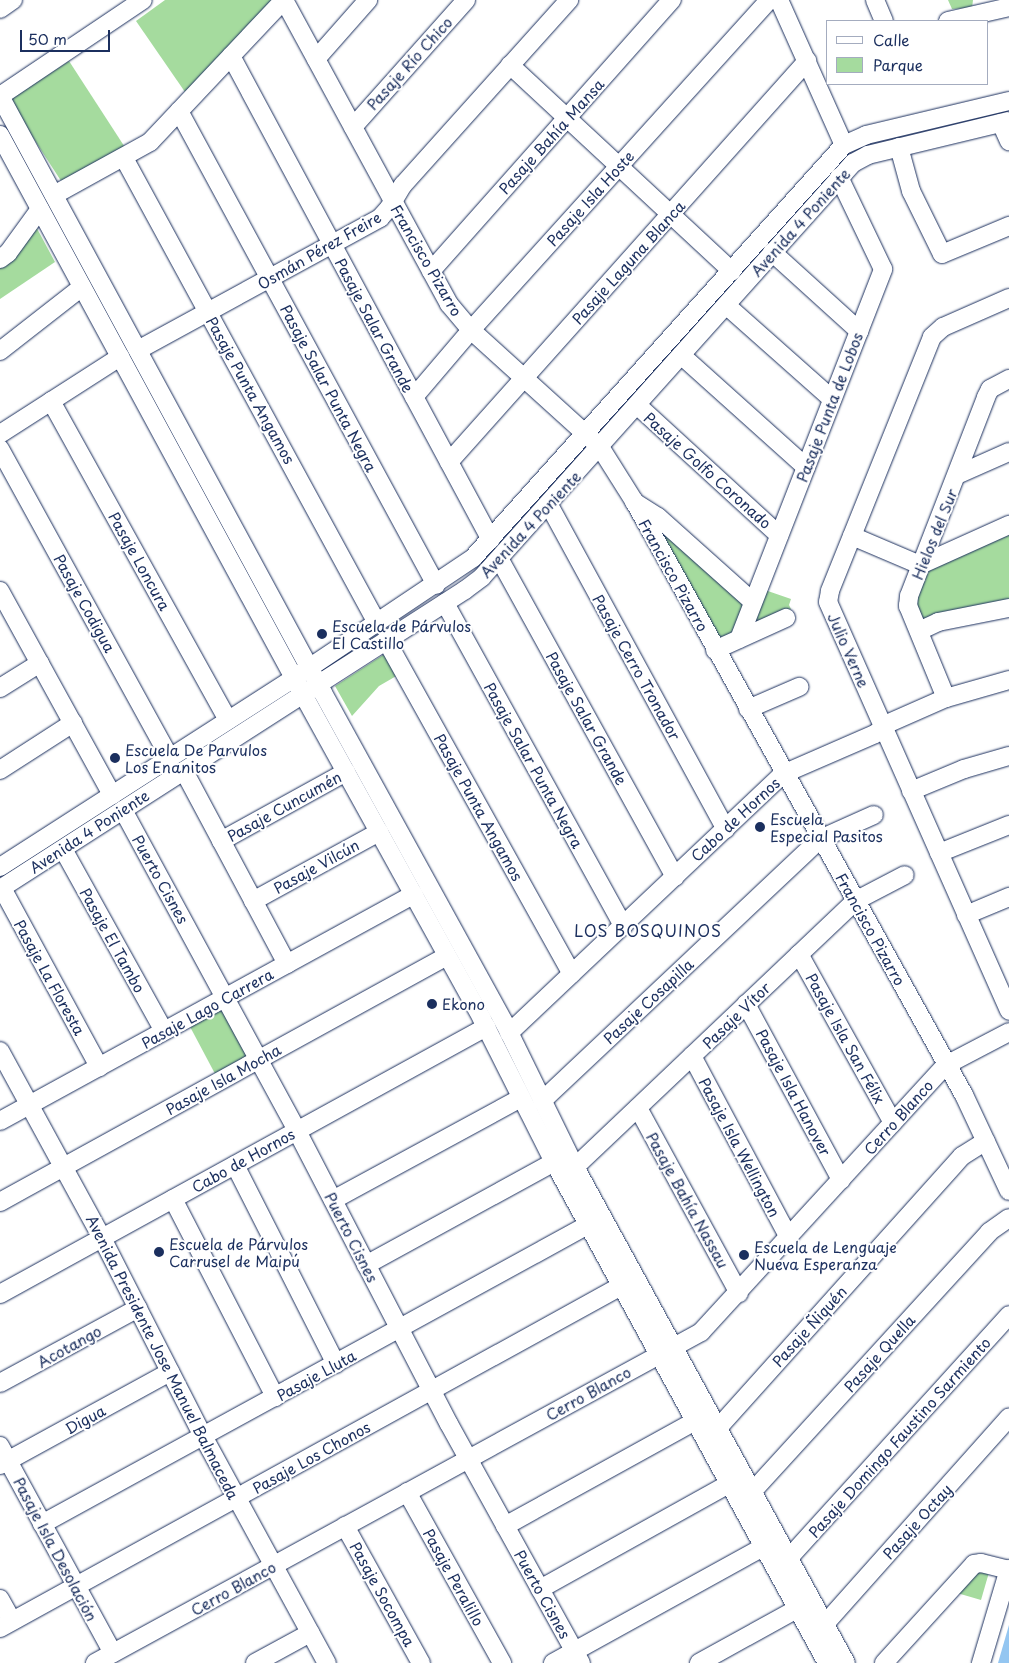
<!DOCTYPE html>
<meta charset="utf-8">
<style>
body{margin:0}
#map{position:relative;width:1009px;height:1663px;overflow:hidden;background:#fff;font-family:"Playpen Sans",sans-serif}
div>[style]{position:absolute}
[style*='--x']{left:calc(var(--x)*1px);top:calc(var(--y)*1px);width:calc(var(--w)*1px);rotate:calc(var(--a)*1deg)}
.green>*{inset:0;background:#a5db9e;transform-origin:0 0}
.water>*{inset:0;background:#94c6f1}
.roads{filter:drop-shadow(0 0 1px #1b2f5e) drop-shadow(0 0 1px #1b2f5e)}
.minor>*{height:18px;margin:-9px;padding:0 9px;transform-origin:9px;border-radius:9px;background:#fff}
.dots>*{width:14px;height:14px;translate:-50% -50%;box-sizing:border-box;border:2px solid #fff;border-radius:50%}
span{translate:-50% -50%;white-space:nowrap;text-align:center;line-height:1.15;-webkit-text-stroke:4px #fff;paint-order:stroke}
.street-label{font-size:15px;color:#1b2f5e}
.poi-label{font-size:15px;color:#1b2f5e}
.left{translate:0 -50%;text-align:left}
.neighbourhood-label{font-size:16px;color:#1b2f5e;letter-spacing:1px}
.legend{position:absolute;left:826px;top:20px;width:162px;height:65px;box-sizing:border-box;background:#fff;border:1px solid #a4acbf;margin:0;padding:6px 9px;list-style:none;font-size:15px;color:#1b2f5e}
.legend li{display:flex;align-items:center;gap:10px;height:25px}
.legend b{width:25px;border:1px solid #a4acbf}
.scale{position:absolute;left:20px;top:30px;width:90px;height:22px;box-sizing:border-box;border:2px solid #1b2f5e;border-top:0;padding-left:6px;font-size:15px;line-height:18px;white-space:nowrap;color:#1b2f5e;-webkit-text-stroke:4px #fff;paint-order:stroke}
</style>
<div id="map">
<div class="green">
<div style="clip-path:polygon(165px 0,274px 0,185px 92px,136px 21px)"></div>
<div style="clip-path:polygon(948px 0,973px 0,972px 8px,952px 9px)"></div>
<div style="left:69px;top:61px;width:103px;height:72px;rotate:57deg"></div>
<div style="clip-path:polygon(33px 221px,55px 262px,0 299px,0 266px)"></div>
<div style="clip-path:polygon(652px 516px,747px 604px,736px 632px,720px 643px)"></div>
<div style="clip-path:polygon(1009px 535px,1009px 603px,920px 624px,914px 609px,921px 570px)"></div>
<div style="clip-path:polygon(762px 589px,791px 599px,789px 605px,791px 609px,750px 627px)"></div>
<div style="clip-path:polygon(386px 653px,398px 675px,379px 686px,352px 716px,335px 686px)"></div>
<div style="left:225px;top:1003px;width:60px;height:42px;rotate:62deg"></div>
<div style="clip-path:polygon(970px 1556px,992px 1562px,981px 1600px,940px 1588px)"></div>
</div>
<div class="water">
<div style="clip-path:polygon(1009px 1625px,1009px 1663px,998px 1663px)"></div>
</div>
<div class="roads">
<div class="minor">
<div style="--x:284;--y:0;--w:346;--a:61.5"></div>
<div style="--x:449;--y:304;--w:34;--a:50"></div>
<div style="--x:471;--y:330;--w:174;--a:42.2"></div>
<div style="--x:600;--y:447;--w:64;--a:57.8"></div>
<div style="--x:634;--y:501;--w:680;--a:60.95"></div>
<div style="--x:964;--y:1095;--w:106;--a:64.9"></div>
<div style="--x:779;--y:0;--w:159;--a:65.9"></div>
<div style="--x:875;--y:0;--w:23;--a:67"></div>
<div style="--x:0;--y:9;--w:16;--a:-35"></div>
<div style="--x:948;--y:21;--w:63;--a:-12.9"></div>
<div style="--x:231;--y:56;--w:549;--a:61.76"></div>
<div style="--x:316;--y:59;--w:79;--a:-48.6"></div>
<div style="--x:510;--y:65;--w:303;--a:42.9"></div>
<div style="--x:0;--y:96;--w:679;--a:61.58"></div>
<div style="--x:323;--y:693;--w:378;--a:61.2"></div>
<div style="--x:505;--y:1024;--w:159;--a:63.9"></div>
<div style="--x:575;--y:1167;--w:565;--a:61.35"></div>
<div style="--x:0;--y:96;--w:172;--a:-33.9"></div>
<div style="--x:179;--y:111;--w:539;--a:61.53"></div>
<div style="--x:1001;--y:123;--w:20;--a:66"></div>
<div style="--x:353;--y:127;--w:170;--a:-48.3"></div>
<div style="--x:0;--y:135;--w:617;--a:61.57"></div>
<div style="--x:294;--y:678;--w:389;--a:61.1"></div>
<div style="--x:482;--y:1019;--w:160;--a:63.3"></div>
<div style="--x:554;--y:1162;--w:571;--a:61.41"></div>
<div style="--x:899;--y:147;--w:46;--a:74.7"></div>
<div style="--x:911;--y:191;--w:70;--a:63.8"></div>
<div style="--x:942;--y:254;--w:73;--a:-22.7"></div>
<div style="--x:124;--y:158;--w:529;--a:61.45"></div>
<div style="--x:54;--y:195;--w:110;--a:-28.9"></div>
<div style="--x:150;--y:142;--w:195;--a:-46.7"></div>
<div style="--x:772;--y:252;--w:118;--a:42.2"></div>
<div style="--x:0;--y:259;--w:10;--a:-37"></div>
<div style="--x:8;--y:253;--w:54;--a:-54"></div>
<div style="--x:431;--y:271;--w:363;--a:-48.4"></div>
<div style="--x:1009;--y:298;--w:72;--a:156.3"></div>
<div style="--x:943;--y:327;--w:15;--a:138"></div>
<div style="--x:932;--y:337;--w:274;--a:111.9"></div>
<div style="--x:830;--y:591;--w:11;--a:100"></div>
<div style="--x:828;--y:602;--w:447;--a:66.1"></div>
<div style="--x:726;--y:305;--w:142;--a:41.6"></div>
<div style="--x:138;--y:350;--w:276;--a:-28.6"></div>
<div style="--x:380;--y:218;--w:13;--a:-48"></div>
<div style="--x:389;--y:208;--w:27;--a:-59"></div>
<div style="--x:403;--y:185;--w:249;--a:-48.1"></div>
<div style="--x:0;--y:351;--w:104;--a:-38"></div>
<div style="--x:681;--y:355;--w:168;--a:41.9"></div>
<div style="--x:414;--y:397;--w:88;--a:-49.6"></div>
<div style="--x:471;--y:330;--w:445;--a:-47.9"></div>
<div style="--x:51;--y:401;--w:365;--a:61"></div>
<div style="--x:637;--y:405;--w:193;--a:42.5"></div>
<div style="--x:0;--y:434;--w:143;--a:-32.7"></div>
<div style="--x:0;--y:449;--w:353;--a:61.2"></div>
<div style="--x:449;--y:462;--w:538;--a:-48.24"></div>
<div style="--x:957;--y:475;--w:57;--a:-23.9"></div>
<div style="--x:634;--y:502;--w:28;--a:32"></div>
<div style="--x:658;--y:517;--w:127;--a:41.8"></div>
<div style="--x:549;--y:505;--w:369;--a:61.4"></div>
<div style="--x:852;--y:536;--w:74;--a:23.1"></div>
<div style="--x:920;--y:565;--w:98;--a:-24.2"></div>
<div style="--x:500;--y:560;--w:362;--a:61.1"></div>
<div style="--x:0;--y:591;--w:233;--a:61.2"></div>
<div style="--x:445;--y:603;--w:369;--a:61.1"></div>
<div style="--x:919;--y:631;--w:21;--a:-25"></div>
<div style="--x:938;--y:622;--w:72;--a:-11.2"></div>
<div style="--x:739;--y:639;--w:397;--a:-68.7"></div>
<div style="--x:883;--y:269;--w:102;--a:-115.6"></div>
<div style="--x:386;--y:640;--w:382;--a:60.9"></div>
<div style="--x:715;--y:650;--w:78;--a:-24.3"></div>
<div style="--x:0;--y:688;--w:47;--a:-32"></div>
<div style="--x:946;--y:698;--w:100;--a:-112.4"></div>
<div style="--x:908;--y:606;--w:10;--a:-84"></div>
<div style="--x:909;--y:596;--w:213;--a:-68.8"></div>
<div style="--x:986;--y:397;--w:9;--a:-63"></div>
<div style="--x:990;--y:389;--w:21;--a:-28"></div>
<div style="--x:748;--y:709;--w:56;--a:-23.3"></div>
<div style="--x:0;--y:770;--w:87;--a:-32.8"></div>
<div style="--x:184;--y:771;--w:219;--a:61.9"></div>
<div style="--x:911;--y:791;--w:57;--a:-22.5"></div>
<div style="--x:964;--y:769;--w:47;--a:-16.1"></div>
<div style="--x:123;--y:810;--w:365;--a:61.5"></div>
<div style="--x:297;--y:1131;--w:330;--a:62.6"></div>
<div style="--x:449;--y:1424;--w:273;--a:61.1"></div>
<div style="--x:221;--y:841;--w:143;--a:-28.9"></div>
<div style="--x:63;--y:849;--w:208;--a:61"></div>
<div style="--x:939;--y:853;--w:75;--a:-21.8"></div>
<div style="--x:0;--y:867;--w:350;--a:-32.7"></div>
<div style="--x:294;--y:678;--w:216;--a:-33.8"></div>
<div style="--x:473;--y:558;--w:555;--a:-48.07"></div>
<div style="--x:844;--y:145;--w:24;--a:-24"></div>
<div style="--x:866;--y:135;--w:147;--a:-13.4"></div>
<div style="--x:2;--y:888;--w:204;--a:61.5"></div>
<div style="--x:0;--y:889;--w:553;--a:-32.74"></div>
<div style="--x:465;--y:590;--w:21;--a:-37"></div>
<div style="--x:482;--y:577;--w:556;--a:-48.14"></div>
<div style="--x:853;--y:163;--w:17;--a:-28"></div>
<div style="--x:868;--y:155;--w:145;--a:-13.6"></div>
<div style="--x:253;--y:901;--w:144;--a:-28.7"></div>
<div style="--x:966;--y:915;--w:47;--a:-22.7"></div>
<div style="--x:799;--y:954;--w:193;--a:60.9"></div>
<div style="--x:746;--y:1004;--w:200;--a:61.6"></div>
<div style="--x:509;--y:1033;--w:377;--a:-43.4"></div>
<div style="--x:783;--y:774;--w:100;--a:-23.5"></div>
<div style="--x:875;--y:734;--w:18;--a:-38"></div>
<div style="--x:889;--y:723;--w:62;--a:-23.7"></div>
<div style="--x:946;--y:698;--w:66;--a:-15.9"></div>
<div style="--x:0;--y:1051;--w:213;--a:61.4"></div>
<div style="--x:102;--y:1238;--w:222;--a:63"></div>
<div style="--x:203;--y:1436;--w:259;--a:61.4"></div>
<div style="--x:692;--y:1056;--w:206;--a:61.9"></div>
<div style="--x:542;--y:1101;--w:382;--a:-43.3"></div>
<div style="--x:820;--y:839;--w:59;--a:-24"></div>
<div style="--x:638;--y:1108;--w:211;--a:61.4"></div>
<div style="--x:0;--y:1121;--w:472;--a:-28.7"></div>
<div style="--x:235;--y:1165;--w:223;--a:63.1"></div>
<div style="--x:575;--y:1167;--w:386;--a:-43.5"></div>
<div style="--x:855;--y:901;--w:56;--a:-27.5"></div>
<div style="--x:173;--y:1199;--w:223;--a:62.7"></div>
<div style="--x:333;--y:1200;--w:214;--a:-28.5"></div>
<div style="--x:0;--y:1202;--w:510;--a:-28.83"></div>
<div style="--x:366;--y:1265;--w:214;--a:-28.7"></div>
<div style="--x:0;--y:1294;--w:555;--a:-28.78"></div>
<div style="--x:0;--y:1383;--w:157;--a:-28.5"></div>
<div style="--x:718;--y:1428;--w:365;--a:-48.1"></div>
<div style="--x:962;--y:1156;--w:28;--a:-32"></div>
<div style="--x:0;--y:1446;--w:236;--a:61.4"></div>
<div style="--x:0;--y:1465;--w:194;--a:-28.7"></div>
<div style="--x:407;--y:1492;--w:196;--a:60.9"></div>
<div style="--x:752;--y:1492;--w:352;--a:-47.6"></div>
<div style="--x:989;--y:1232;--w:24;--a:-35"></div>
<div style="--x:42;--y:1524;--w:623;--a:-28.71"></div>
<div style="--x:345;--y:1526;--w:157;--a:61"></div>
<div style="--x:505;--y:1526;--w:217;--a:-28.9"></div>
<div style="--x:788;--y:1559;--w:329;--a:-47.8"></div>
<div style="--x:540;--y:1589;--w:216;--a:-29.1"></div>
<div style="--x:0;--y:1599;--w:25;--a:61"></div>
<div style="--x:824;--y:1625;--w:278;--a:-48.3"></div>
<div style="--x:0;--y:1628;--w:709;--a:-28.84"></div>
<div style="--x:95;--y:1663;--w:691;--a:-28.64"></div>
<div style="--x:701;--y:1332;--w:362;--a:-47.5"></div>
<div style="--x:946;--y:1065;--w:71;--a:-27.6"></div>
<div style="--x:255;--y:1663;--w:63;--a:-28.6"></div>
<div style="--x:553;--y:1663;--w:240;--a:-28.9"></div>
<div style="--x:699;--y:1663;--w:112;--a:-28.9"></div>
<div style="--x:884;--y:1663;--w:134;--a:-47.7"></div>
<div style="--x:974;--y:1564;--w:7;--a:-8"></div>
<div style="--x:981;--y:1563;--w:29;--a:14"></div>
<div style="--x:981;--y:1663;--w:98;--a:-73.4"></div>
</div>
</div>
<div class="dots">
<div style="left:322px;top:634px;background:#1b2f5e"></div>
<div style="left:115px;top:758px;background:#1b2f5e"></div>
<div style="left:760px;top:827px;background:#1b2f5e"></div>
<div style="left:432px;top:1004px;background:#1b2f5e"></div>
<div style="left:159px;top:1252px;background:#1b2f5e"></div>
<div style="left:744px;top:1255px;background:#1b2f5e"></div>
</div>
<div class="street-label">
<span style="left:409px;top:63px;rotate:-48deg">Pasaje Río Chico</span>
<span style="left:551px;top:136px;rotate:-48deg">Pasaje Bahía Mansa</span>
<span style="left:590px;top:198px;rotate:-48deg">Pasaje Isla Hoste</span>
<span style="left:800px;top:222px;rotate:-48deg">Avenida 4 Poniente</span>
<span style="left:319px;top:250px;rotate:-30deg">Osmán Pérez Freire</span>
<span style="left:427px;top:260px;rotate:60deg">Francisco Pizarro</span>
<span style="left:628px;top:262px;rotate:-48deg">Pasaje Laguna Blanca</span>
<span style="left:375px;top:325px;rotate:62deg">Pasaje Salar Grande</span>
<span style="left:329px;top:388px;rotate:62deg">Pasaje Salar Punta Negra</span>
<span style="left:251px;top:390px;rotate:61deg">Pasaje Punta Angamos</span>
<span style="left:829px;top:407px;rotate:-69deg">Pasaje Punta de Lobos</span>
<span style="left:708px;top:470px;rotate:42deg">Pasaje Golfo Coronado</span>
<span style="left:530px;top:524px;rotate:-47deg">Avenida 4 Poniente</span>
<span style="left:934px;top:534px;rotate:-68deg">Hielos del Sur</span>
<span style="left:140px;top:561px;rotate:61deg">Pasaje Loncura</span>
<span style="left:674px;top:575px;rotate:61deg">Francisco Pizarro</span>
<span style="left:85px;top:603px;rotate:61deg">Pasaje Codigua</span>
<span style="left:849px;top:650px;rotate:66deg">Julio Verne</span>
<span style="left:637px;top:667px;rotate:61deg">Pasaje Cerro Tronador</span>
<span style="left:587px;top:718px;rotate:61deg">Pasaje Salar Grande</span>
<span style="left:534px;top:765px;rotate:61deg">Pasaje Salar Punta Negra</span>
<span style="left:284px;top:806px;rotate:-29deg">Pasaje Cuncumén</span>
<span style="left:479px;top:807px;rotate:61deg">Pasaje Punta Angamos</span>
<span style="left:735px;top:819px;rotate:-43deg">Cabo de Hornos</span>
<span style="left:89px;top:831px;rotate:-33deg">Avenida 4 Poniente</span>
<span style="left:316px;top:866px;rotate:-29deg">Pasaje Vilcún</span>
<span style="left:161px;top:879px;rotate:61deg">Puerto Cisnes</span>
<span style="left:871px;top:929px;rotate:61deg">Francisco Pizarro</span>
<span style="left:113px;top:940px;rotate:61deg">Pasaje El Tambo</span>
<span style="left:50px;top:977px;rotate:61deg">Pasaje La Floresta</span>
<span style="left:648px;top:1001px;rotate:-43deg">Pasaje Cosapilla</span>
<span style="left:207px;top:1008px;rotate:-29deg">Pasaje Lago Carrera</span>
<span style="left:736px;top:1015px;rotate:-44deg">Pasaje Vítor</span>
<span style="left:846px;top:1038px;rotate:61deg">Pasaje Isla San Félix</span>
<span style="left:223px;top:1079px;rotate:-29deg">Pasaje Isla Mocha</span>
<span style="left:794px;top:1092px;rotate:62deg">Pasaje Isla Hanover</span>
<span style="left:898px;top:1117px;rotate:-48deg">Cerro Blanco</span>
<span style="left:740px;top:1147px;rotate:62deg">Pasaje Isla Wellington</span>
<span style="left:243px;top:1160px;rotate:-29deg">Cabo de Hornos</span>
<span style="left:688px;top:1200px;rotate:61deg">Pasaje Bahía Nassau</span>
<span style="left:352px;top:1237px;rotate:63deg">Puerto Cisnes</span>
<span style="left:809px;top:1326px;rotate:-48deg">Pasaje Ñiquén</span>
<span style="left:69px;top:1346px;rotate:-29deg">Acotango</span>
<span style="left:879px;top:1353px;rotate:-48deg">Pasaje Quella</span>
<span style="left:163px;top:1357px;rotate:63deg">Avenida Presidente Jose Manuel Balmaceda</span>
<span style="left:316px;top:1375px;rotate:-29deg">Pasaje Lluta</span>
<span style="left:588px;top:1393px;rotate:-29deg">Cerro Blanco</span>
<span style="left:85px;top:1419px;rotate:-29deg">Digua</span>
<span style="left:899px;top:1437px;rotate:-48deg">Pasaje Domingo Faustino Sarmiento</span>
<span style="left:311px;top:1457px;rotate:-29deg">Pasaje Los Chonos</span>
<span style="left:917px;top:1521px;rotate:-48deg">Pasaje Octay</span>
<span style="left:56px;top:1549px;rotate:62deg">Pasaje Isla Desolación</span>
<span style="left:454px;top:1577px;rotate:61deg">Pasaje Peralillo</span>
<span style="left:233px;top:1588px;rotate:-29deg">Cerro Blanco</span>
<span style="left:383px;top:1594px;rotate:61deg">Pasaje Socompa</span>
<span style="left:543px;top:1594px;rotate:61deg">Puerto Cisnes</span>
</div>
<div class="poi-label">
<span class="left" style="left:332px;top:634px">Escuela de Párvulos<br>El Castillo</span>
<span class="left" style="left:125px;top:758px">Escuela De Parvulos<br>Los Enanitos</span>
<span class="left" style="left:770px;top:827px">Escuela<br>Especial Pasitos</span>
<span class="left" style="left:442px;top:1004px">Ekono</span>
<span class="left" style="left:169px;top:1252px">Escuela de Párvulos<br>Carrusel de Maipú</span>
<span class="left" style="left:754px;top:1255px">Escuela de Lenguaje<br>Nueva Esperanza</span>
</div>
<div class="neighbourhood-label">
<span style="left:648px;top:930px">LOS BOSQUINOS</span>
</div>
<ul class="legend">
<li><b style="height:6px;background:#fff"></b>Calle</li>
<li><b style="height:14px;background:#a5db9e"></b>Parque</li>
</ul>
<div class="scale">50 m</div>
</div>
